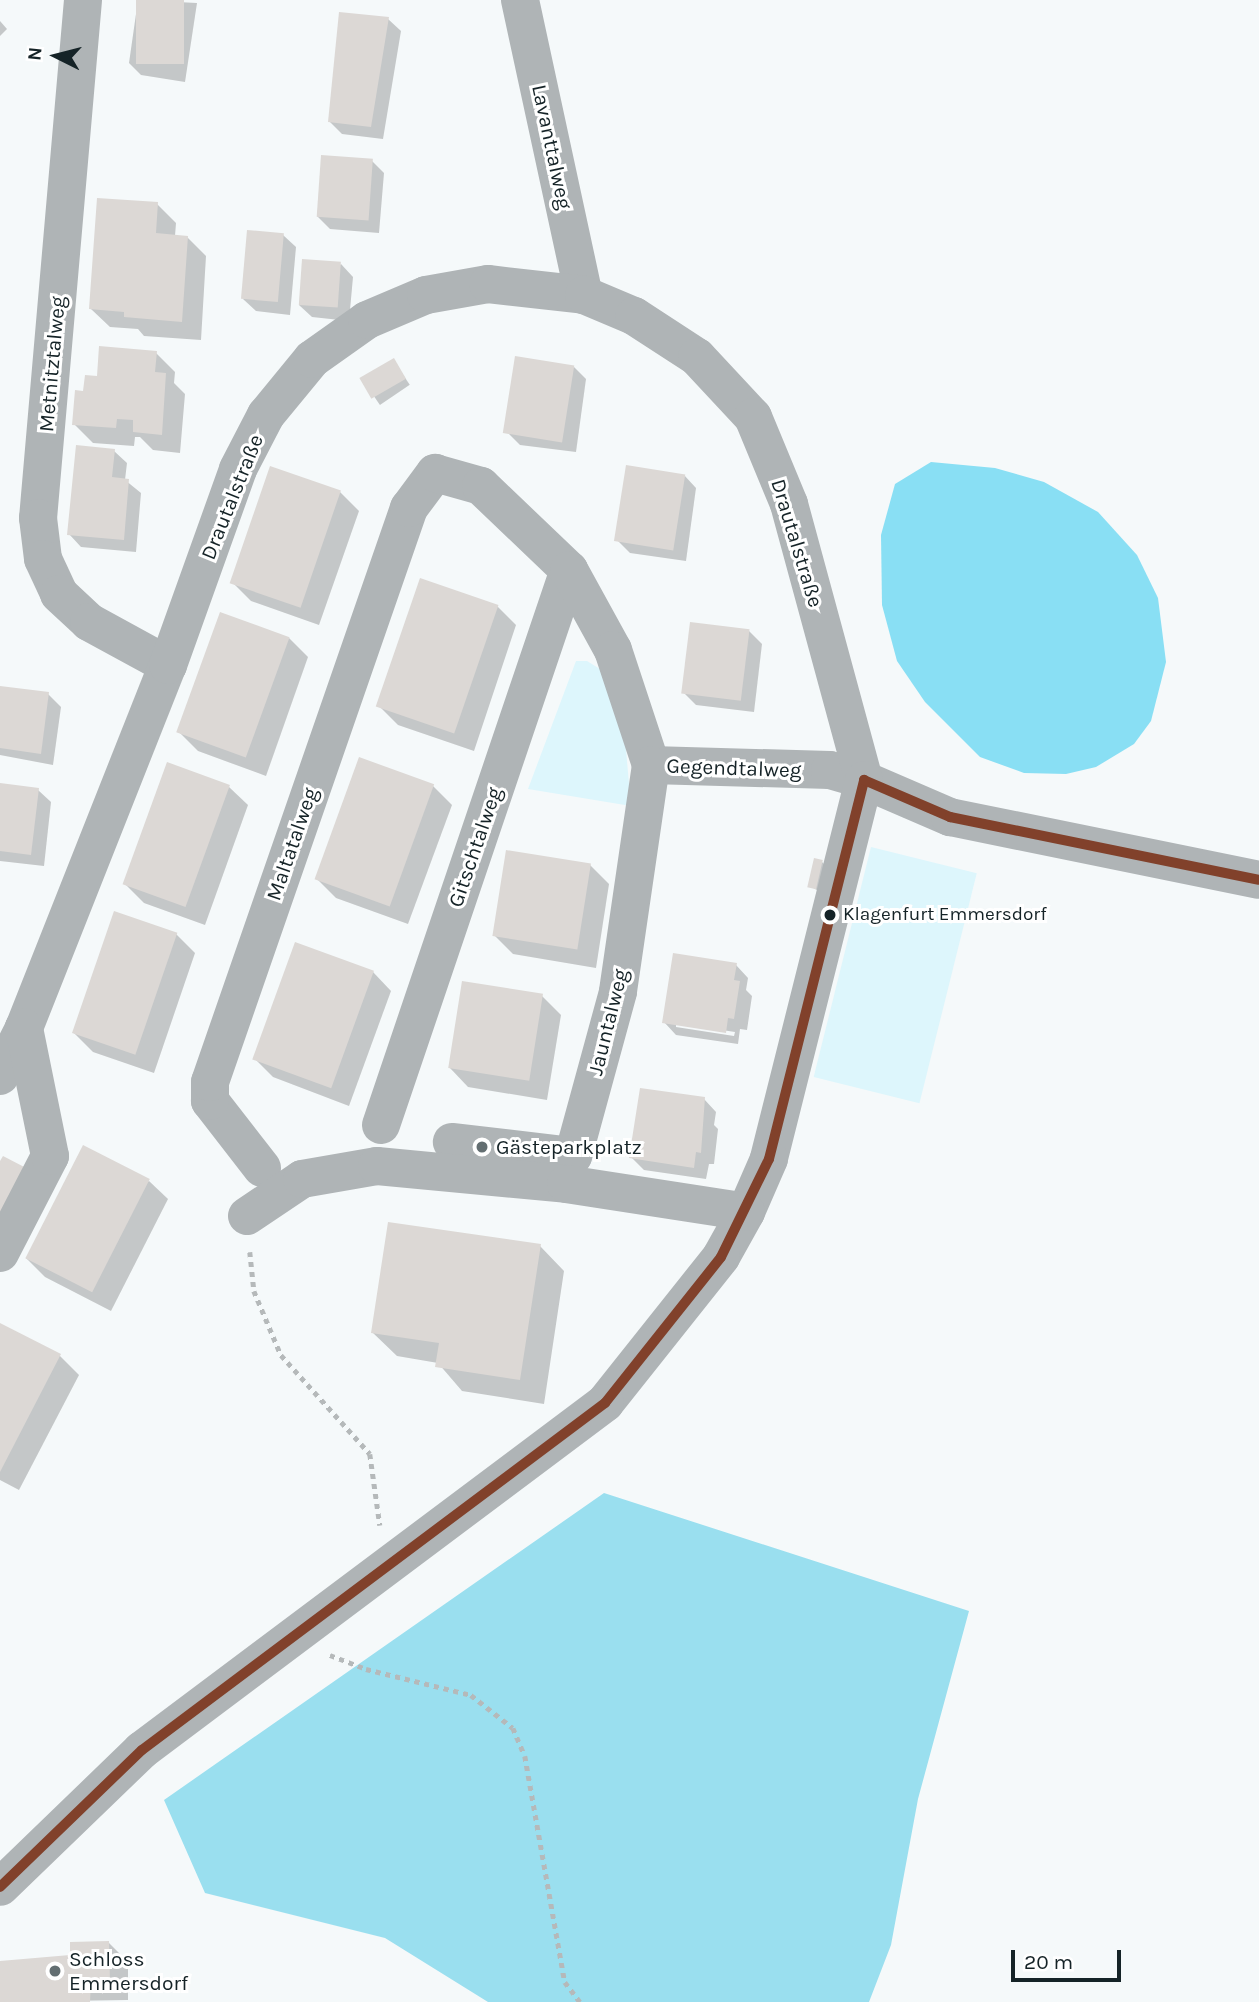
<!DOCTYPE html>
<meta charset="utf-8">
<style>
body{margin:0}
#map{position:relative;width:1259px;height:2002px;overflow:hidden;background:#f5f9fa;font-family:Karla,sans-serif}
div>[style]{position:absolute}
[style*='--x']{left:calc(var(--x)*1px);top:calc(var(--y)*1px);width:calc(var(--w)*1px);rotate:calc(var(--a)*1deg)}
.green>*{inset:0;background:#ddf6fc;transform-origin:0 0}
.forest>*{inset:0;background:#9adfef}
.water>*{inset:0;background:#89dff4}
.shadow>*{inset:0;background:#0003;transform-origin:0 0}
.building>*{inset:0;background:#dcd8d5;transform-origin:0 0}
.path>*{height:4.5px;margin-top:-2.25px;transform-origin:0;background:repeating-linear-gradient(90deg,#b5b9ba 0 5px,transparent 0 10px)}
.minor>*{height:38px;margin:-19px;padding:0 19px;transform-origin:19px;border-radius:19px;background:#afb4b6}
.bus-1>*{height:10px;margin:-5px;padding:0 5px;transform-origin:5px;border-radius:5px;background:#81412b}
.dots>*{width:19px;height:19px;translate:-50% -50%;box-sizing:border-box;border:4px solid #fff;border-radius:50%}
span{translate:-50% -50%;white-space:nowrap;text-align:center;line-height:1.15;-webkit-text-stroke:6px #fff;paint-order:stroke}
.bus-label{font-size:19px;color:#152327}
.left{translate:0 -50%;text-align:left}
.street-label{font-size:21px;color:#152327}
.poi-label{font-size:21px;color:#152327}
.north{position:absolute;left:21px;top:21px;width:70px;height:70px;-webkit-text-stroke:5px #fff;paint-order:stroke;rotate:276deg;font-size:19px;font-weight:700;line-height:28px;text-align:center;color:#152327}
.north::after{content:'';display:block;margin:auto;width:24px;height:32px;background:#152327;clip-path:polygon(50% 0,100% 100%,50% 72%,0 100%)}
.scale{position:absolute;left:1011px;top:1950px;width:110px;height:32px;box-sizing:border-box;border:4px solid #152327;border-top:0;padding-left:9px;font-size:21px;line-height:24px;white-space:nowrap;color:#152327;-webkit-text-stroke:5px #fff;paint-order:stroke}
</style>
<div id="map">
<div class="green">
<div style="clip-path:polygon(576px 661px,587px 661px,600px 669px,624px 727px,631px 806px,528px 789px)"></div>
<div style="left:871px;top:847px;width:109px;height:237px;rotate:14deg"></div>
</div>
<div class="forest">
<div style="clip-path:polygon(604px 1493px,969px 1611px,918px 1799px,891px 1945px,869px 2002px,488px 2002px,385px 1938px,205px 1893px,164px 1800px)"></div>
</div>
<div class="water">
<div style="clip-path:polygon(931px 462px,995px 468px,1044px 482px,1098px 512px,1137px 555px,1158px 598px,1166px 662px,1151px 721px,1134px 744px,1096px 767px,1066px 774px,1024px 773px,980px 757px,925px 702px,897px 661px,882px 605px,881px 535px,895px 484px)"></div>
</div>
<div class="shadow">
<div style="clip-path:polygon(138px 0,197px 3px,185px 82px,141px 75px,129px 63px)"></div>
<div style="clip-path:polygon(388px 19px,401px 31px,383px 139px,342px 134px,330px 122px)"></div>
<div style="clip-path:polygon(0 21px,7px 29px,0 36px)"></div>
<div style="clip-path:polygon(372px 161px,384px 173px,379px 233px,330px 229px,317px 216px)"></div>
<div style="clip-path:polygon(157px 204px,176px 223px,175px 236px,187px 237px,206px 256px,201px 340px,144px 336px,138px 329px,110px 327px,91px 309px)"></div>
<div style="clip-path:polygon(283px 235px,296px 247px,290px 315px,256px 311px,243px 299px)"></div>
<div style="clip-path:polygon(341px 264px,353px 277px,349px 321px,312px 317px,299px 305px)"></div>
<div style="clip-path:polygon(156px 353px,175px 372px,174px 383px,185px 394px,180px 453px,153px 450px,140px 437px,135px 437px,134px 446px,93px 443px,74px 424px,85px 393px)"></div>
<div style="left:393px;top:360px;width:30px;height:36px;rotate:56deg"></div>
<div style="clip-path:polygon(573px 366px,586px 379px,576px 452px,520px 445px,507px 432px)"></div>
<div style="clip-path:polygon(114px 451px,127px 463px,125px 480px,141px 493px,136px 552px,81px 547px,69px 534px)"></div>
<div style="clip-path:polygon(684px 475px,696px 488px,686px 561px,630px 553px,618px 541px)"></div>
<div style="clip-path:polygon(340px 492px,359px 511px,319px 625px,251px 601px,232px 582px)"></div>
<div style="clip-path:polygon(497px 606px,516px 625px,474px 751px,398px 725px,379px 706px)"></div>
<div style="clip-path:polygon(749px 631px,762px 644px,754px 712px,696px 705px,683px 692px)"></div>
<div style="clip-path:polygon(289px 638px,308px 657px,266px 776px,198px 751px,179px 732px)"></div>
<div style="clip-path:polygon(0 688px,48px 694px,61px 707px,53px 765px,0 755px)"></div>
<div style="clip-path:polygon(0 785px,38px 790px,51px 802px,44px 866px,0 861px)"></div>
<div style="clip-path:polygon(433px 786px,452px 805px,408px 924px,336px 898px,317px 879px)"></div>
<div style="clip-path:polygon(229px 787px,248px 805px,205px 925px,144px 903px,125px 884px)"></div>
<div style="clip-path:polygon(822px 862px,828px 868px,822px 893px,810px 886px)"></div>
<div style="clip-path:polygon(590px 865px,609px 884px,596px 968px,513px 954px,494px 935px)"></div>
<div style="clip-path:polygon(176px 934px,195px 953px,154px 1073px,93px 1052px,74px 1033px)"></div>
<div style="clip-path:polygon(evenodd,736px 965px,748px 978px,746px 990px,752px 996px,747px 1030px,740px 1029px,738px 1044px,676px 1035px,664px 1022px,736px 965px,676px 1023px,735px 1032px,734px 1036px,676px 1027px,676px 1023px)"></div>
<div style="clip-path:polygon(373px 972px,391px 991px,349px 1106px,273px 1077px,254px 1058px)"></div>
<div style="clip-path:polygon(542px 996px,561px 1015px,547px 1100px,468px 1087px,450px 1068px)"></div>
<div style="clip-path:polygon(704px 1099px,716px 1112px,714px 1125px,718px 1129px,714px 1164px,709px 1164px,706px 1179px,644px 1170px,631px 1157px)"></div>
<div style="clip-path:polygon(149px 1181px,168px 1199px,111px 1311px,45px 1277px,26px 1258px)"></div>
<div style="clip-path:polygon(540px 1246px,564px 1271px,544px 1404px,462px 1391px,438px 1363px,397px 1356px,372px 1332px)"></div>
<div style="clip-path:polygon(0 1324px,60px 1356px,79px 1375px,19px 1490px,0 1480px)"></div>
<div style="clip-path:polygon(109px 1943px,128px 1962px,128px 2000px,0 2002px,0 1963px,72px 1957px)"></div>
</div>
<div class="building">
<div style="left:136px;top:0;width:48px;height:64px"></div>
<div style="clip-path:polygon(339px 12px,389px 17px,371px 127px,328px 122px)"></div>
<div style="left:321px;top:155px;width:52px;height:62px;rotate:4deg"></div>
<div style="clip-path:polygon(97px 198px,158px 202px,156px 233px,188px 236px,182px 322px,124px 317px,124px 312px,89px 309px)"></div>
<div style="left:247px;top:230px;width:37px;height:69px;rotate:5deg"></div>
<div style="left:302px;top:259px;width:39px;height:46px;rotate:4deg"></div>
<div style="clip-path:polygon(99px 346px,157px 351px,155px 372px,166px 373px,162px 435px,133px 432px,133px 420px,117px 419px,116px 428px,72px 425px,75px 390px,83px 391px,85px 375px,97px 376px)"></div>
<div style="left:515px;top:356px;width:60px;height:78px;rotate:9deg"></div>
<div style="left:394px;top:358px;width:24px;height:40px;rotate:60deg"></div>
<div style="clip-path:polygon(76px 445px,115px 449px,112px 477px,129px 479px,124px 540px,67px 535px)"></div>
<div style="left:626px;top:465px;width:60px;height:77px;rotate:9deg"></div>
<div style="left:270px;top:466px;width:75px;height:124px;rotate:19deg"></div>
<div style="left:420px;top:578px;width:83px;height:136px;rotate:19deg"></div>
<div style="left:220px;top:612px;width:74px;height:128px;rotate:20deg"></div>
<div style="left:690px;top:622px;width:60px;height:72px;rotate:7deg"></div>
<div style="clip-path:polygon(0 686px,49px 692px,41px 754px,0 748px)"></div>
<div style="left:359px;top:757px;width:80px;height:130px;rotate:20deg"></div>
<div style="left:167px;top:762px;width:67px;height:130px;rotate:20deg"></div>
<div style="clip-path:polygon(0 783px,39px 788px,31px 855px,0 851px)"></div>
<div style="left:506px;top:850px;width:86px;height:87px;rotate:9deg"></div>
<div style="left:814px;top:858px;width:9px;height:30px;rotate:13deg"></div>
<div style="left:114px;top:911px;width:67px;height:129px;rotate:19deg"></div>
<div style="left:295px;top:942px;width:84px;height:125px;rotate:20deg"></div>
<div style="clip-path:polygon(673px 953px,737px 963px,734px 980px,740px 981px,734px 1019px,728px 1018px,726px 1033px,662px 1023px)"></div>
<div style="left:462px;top:981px;width:82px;height:88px;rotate:9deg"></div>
<div style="clip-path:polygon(640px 1088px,705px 1097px,701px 1153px,696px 1152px,694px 1168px,629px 1158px)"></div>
<div style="left:83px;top:1145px;width:75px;height:127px;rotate:27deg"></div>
<div style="clip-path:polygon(3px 1156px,30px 1170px,0 1228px,0 1161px)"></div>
<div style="clip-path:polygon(388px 1222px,541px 1244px,520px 1380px,435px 1367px,439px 1343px,371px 1333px)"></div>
<div style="clip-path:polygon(0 1323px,61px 1354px,0 1472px)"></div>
<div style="clip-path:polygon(109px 1941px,110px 1982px,91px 1981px,90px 2002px,0 2002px,0 1961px,70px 1955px,70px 1942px)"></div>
</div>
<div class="path">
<div style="--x:250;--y:1252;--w:39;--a:84"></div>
<div style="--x:254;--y:1291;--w:69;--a:67.1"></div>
<div style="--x:281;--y:1355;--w:133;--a:48"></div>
<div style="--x:370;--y:1454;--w:72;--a:82"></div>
<div style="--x:330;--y:1655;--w:39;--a:21"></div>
<div style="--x:366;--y:1669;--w:108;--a:13.9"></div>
<div style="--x:471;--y:1695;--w:53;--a:38.2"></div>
<div style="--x:513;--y:1728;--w:30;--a:67"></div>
<div style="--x:525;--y:1756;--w:230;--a:80"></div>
<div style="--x:565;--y:1982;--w:25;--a:53"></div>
</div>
<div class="minor">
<div style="--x:83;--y:0;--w:520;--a:94.96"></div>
<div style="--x:38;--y:518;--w:41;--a:83"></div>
<div style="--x:43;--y:559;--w:38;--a:65"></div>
<div style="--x:59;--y:594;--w:41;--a:43"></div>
<div style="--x:89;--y:622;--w:90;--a:28.6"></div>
<div style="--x:520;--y:0;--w:302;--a:77.8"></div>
<div style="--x:651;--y:765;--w:179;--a:1.6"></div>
<div style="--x:830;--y:770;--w:35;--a:16"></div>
<div style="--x:864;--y:780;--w:94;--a:23.3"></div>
<div style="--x:950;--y:817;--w:315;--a:11.5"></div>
<div style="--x:0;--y:1076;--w:54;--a:-63.4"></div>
<div style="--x:24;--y:1028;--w:391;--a:-68.4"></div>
<div style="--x:168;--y:665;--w:208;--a:-70.3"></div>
<div style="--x:238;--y:469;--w:61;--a:-62.6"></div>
<div style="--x:266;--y:415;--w:72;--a:-50.6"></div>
<div style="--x:312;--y:359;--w:67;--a:-35.3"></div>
<div style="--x:367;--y:320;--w:64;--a:-23"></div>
<div style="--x:426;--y:295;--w:63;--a:-10.1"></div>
<div style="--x:488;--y:284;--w:97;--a:6.5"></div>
<div style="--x:584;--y:295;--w:54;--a:22.8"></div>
<div style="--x:634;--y:316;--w:75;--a:33.1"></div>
<div style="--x:697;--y:357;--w:82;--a:47"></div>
<div style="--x:753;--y:417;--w:94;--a:67.5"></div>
<div style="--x:789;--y:504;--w:286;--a:74.8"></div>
<div style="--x:864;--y:780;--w:391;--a:104.1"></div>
<div style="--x:769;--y:1159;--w:58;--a:113.5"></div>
<div style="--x:746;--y:1212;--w:51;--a:119.1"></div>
<div style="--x:721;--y:1257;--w:186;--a:128.5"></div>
<div style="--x:605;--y:1403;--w:579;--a:143.15"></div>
<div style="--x:142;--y:1750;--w:197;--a:136"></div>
<div style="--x:381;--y:1125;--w:586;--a:-71.29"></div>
<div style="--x:262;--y:1168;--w:85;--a:-127.8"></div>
<div style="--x:210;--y:1101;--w:19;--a:-90"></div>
<div style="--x:210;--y:1082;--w:608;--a:-70.88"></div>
<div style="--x:409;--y:508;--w:44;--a:-53.4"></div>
<div style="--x:435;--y:473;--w:48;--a:15.8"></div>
<div style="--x:481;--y:486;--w:122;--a:43.7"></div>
<div style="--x:569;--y:570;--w:91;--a:61.2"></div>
<div style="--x:613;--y:650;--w:121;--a:71.7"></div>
<div style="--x:651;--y:765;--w:229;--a:98.3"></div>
<div style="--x:618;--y:992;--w:170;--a:105.3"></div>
<div style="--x:573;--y:1156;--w:122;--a:-173.4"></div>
<div style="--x:247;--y:1216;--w:66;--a:-33.9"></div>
<div style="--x:302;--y:1179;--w:76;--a:-9.8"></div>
<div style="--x:377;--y:1166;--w:190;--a:5.4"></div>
<div style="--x:566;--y:1184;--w:182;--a:8.8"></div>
<div style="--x:0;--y:1253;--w:109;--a:-62.7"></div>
<div style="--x:50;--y:1156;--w:131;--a:-101.5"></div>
</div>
<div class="bus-1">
<div style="--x:0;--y:1887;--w:197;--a:-44"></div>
<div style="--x:142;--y:1750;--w:579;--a:-36.85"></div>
<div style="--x:605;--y:1403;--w:186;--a:-51.5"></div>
<div style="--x:721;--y:1257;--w:109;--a:-63.9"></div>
<div style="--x:769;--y:1159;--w:391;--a:-75.9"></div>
<div style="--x:864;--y:780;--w:94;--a:23.3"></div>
<div style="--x:950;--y:817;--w:315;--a:11.5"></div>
</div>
<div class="dots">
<div style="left:830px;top:915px;background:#152327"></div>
<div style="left:482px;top:1147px;background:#636e71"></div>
<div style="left:55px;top:1971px;background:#636e71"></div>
</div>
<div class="bus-label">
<span class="left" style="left:843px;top:915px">Klagenfurt Emmersdorf</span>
</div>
<div class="street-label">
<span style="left:552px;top:147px;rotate:78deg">Lavanttalweg</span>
<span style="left:52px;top:364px;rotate:-85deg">Metnitztalweg</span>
<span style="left:232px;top:497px;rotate:-68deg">Drautalstraße</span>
<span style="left:797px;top:543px;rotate:73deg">Drautalstraße</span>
<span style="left:734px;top:768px;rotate:2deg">Gegendtalweg</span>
<span style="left:292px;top:844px;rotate:-71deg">Maltatalweg</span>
<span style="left:475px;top:847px;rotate:-71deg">Gitschtalweg</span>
<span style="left:608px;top:1022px;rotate:-76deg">Jauntalweg</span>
</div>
<div class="poi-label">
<span class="left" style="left:496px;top:1147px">Gästeparkplatz</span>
<span class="left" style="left:69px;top:1971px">Schloss<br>Emmersdorf</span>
</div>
<div class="north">N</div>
<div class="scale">20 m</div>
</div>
